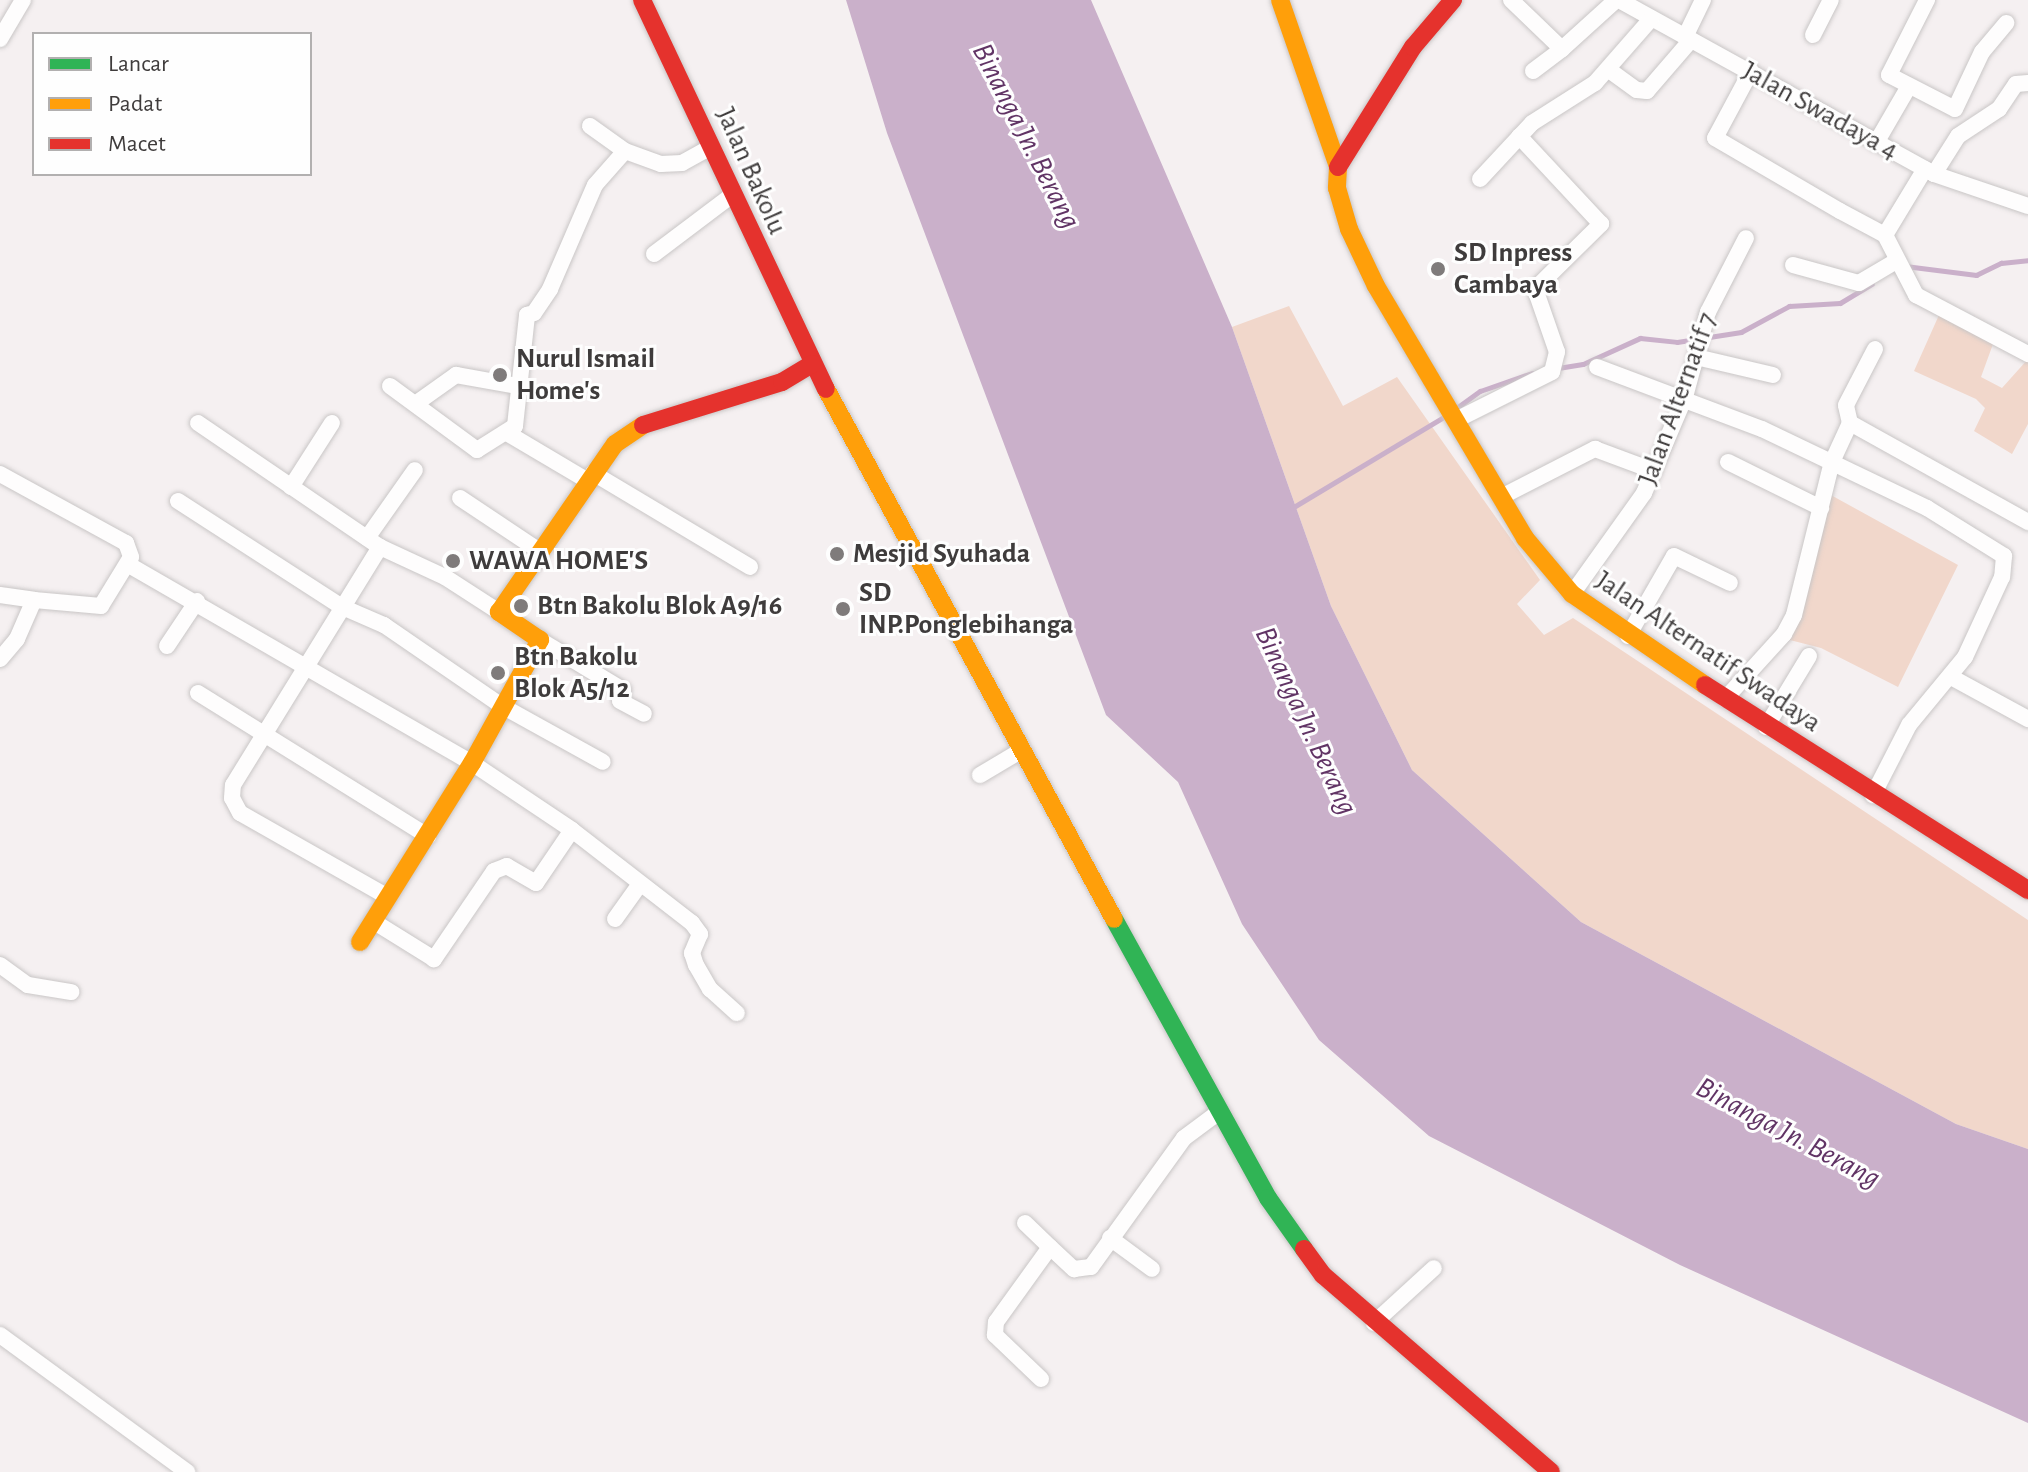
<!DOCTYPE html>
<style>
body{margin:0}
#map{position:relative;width:2028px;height:1472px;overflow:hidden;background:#f5f0f1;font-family:"Alegreya Sans",sans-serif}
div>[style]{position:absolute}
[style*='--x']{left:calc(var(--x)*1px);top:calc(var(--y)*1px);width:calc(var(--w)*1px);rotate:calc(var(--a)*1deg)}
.green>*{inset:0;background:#f1d7cb}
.water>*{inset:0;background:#cab0ca}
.stream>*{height:5px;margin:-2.5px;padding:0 2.5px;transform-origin:2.5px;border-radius:2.5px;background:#cab0ca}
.roads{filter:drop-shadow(0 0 2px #c9c6c6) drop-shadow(0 0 2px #c9c6c6)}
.street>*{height:16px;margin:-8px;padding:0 8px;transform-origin:8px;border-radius:8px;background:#fefdfd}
.fast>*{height:18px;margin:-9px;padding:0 9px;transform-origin:9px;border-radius:9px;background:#30b455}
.slow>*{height:18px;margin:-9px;padding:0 9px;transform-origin:9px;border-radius:9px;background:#ff9f0a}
.jam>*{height:18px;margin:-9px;padding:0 9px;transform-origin:9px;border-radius:9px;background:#e5322d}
.dots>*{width:22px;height:22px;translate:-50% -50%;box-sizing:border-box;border:4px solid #fefefe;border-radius:50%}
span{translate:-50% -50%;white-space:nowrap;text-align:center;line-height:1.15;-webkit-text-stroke:6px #fefefe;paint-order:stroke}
.street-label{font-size:28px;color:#3f3c3c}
.poi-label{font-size:28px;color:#3f3c3c;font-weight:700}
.left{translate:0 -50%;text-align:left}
.water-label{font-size:30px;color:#613465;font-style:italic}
.legend{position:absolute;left:32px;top:32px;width:280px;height:144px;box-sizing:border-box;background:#fefefe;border:2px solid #b2b0b0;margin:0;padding:10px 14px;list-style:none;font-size:24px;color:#3f3c3c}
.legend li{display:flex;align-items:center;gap:16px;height:40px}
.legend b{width:40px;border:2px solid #b2b0b0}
</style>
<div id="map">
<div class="green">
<div style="clip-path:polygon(1289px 306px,1343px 406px,1397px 377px,1540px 580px,1517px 604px,1544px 635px,1573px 618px,2028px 920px,2028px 1149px,1956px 1124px,1581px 922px,1412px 770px,1331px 606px,1232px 327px)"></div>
<div style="clip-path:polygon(1939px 315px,1993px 344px,1981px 377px,2002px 388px,2028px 359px,2028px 424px,2012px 454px,1974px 431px,1985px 408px,1976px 399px,1914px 371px)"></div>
<div style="clip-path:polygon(1829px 494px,1958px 565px,1898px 687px,1821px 648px,1786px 639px)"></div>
</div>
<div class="water">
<div style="clip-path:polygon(846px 0,1091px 0,1232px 327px,1331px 606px,1412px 770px,1581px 922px,1956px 1124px,2028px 1149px,2028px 1423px,1680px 1265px,1429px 1136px,1319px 1040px,1242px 924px,1178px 782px,1106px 715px,887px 133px)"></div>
</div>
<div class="stream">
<div style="--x:1905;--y:266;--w:72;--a:7.2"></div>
<div style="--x:1976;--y:275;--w:28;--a:-26"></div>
<div style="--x:2001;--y:263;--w:27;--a:-6"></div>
<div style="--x:1558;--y:368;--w:25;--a:-9"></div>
<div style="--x:1583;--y:364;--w:63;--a:-24.5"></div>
<div style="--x:1640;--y:338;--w:37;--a:6"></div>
<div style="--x:1677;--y:342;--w:65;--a:-8.9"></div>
<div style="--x:1741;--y:332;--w:55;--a:-28.4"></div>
<div style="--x:1789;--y:306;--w:51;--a:-3.4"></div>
<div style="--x:1840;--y:303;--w:37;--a:-31"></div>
<div style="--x:1455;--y:409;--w:31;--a:-36"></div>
<div style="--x:1480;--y:391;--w:55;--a:-19.1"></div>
<div style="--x:1292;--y:508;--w:181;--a:-31"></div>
</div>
<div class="roads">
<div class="street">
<div style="--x:1511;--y:0;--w:71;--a:43.9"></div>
<div style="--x:1562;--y:49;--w:73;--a:-42.2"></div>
<div style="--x:1619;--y:0;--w:360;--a:28.9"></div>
<div style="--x:1934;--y:174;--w:99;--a:18.8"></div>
<div style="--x:1927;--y:0;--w:84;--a:116.9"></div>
<div style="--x:1889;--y:75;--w:74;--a:27.3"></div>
<div style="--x:1955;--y:109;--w:63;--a:-64.7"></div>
<div style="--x:1982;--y:52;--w:38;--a:-50"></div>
<div style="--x:1813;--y:35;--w:39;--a:-63"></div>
<div style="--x:1685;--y:37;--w:41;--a:-64.1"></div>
<div style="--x:0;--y:39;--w:45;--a:-59.5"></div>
<div style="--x:1609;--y:70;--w:34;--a:36"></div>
<div style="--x:1637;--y:90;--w:10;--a:6"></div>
<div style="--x:1647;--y:91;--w:67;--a:-49.2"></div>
<div style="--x:1533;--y:71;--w:36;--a:-37"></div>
<div style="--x:1751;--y:71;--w:76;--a:118.2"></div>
<div style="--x:1715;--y:138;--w:145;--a:30.3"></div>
<div style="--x:1840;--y:211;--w:51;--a:28.1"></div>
<div style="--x:1885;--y:235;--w:77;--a:-58.8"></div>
<div style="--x:590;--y:126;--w:43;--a:35.5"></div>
<div style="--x:625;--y:151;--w:38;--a:20"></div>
<div style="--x:661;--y:164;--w:21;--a:-3"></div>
<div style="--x:682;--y:163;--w:31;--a:-29"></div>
<div style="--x:1876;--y:143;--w:66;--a:-59.9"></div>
<div style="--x:1934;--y:174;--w:45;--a:-57.7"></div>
<div style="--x:1958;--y:136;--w:49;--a:-33.4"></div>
<div style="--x:1999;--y:109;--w:30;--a:-56"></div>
<div style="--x:2016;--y:84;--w:12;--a:-5"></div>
<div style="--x:1480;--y:179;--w:76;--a:-47.1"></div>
<div style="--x:1532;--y:123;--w:75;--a:-32.4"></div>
<div style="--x:1595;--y:83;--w:85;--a:-48.8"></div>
<div style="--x:1885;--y:235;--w:68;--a:62.7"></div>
<div style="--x:1916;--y:295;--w:127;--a:27.8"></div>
<div style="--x:654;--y:254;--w:96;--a:-37"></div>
<div style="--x:1793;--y:265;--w:68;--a:15.3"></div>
<div style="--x:1859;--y:283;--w:43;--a:-30.7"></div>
<div style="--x:1696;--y:357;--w:79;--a:13.2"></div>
<div style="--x:1597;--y:367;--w:176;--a:20.6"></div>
<div style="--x:1762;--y:429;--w:183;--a:25.6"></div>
<div style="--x:1927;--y:508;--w:91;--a:31.9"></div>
<div style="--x:2004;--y:556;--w:21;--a:95"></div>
<div style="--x:2002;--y:577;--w:88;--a:114.8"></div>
<div style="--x:1965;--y:657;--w:88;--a:129.5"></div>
<div style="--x:1909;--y:725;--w:79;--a:117.2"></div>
<div style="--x:390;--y:386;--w:108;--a:36.3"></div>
<div style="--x:477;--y:450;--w:45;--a:-32.3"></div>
<div style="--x:515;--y:426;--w:112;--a:-83.8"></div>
<div style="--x:527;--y:315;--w:7;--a:-16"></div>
<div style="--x:534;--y:313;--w:29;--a:-56"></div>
<div style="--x:550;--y:289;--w:113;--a:-66.6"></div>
<div style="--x:595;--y:185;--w:45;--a:-48.6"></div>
<div style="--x:418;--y:402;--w:47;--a:-35.4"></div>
<div style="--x:456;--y:375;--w:63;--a:10.1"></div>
<div style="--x:1458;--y:419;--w:105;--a:-26.6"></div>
<div style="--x:1552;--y:372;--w:21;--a:-76"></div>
<div style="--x:1557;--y:352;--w:67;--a:-109.2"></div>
<div style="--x:1535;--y:289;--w:93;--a:-44.6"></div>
<div style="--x:1601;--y:224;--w:120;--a:-133"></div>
<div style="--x:198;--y:423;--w:220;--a:34.3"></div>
<div style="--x:1850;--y:423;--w:18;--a:-103"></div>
<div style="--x:1846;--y:405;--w:63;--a:-62.6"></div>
<div style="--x:507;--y:433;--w:92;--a:30.7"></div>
<div style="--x:1728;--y:462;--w:104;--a:26.3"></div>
<div style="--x:593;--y:473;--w:183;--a:30.9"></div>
<div style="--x:0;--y:474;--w:144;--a:28.7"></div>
<div style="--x:126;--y:543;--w:15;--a:70"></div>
<div style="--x:131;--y:557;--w:57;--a:121.5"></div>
<div style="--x:101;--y:606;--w:67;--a:-174.9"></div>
<div style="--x:34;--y:600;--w:43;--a:113.6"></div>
<div style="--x:17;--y:639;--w:26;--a:130"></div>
<div style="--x:291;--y:487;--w:76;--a:-57.4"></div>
<div style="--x:1501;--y:497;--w:106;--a:-27.1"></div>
<div style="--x:1595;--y:449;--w:63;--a:20.4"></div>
<div style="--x:460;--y:498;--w:94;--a:33.7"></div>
<div style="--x:178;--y:501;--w:193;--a:32.9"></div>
<div style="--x:340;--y:606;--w:48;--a:23.4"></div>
<div style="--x:384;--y:625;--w:143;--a:34.5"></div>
<div style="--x:502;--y:706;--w:115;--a:29"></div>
<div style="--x:367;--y:538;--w:83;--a:-54.8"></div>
<div style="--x:129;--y:565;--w:396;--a:30"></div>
<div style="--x:472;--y:763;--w:120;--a:33.8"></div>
<div style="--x:572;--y:830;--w:64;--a:124.2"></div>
<div style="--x:536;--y:883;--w:34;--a:-150"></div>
<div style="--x:507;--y:866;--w:14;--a:159"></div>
<div style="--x:494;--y:871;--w:107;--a:124.3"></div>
<div style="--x:434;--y:959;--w:72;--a:-148.1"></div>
<div style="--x:1572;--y:594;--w:124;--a:-54.5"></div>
<div style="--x:1644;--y:493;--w:104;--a:-66.9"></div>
<div style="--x:1685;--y:397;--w:88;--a:-74.9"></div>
<div style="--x:1708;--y:312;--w:83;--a:-62.8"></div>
<div style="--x:0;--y:595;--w:34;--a:8"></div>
<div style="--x:1628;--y:636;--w:92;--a:-60.1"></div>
<div style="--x:1674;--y:556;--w:62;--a:25.7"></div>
<div style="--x:540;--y:640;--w:97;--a:31.1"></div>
<div style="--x:623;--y:690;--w:11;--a:105"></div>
<div style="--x:620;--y:701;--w:27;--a:28"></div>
<div style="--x:167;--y:646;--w:54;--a:-56.3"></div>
<div style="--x:1951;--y:677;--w:88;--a:28.6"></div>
<div style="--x:198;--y:693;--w:271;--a:31.9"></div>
<div style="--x:1725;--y:699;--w:88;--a:-47.8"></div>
<div style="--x:1784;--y:634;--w:21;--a:-62"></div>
<div style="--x:1794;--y:615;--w:158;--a:-76.1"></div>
<div style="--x:1832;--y:462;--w:43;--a:-65.2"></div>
<div style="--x:1850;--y:423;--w:204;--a:29.1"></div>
<div style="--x:1766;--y:727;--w:83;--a:-58.8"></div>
<div style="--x:980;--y:775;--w:49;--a:-30.8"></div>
<div style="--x:572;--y:830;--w:152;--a:37.8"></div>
<div style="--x:692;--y:923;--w:14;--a:54"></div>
<div style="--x:700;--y:934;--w:21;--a:113"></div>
<div style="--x:692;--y:953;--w:13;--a:72"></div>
<div style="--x:696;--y:965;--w:28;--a:60"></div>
<div style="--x:710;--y:989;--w:36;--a:42"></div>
<div style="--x:388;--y:897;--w:170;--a:-150.4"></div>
<div style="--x:240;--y:813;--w:17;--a:-118"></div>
<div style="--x:232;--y:798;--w:13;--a:-86"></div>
<div style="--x:233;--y:785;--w:280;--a:-58.3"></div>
<div style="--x:380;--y:547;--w:72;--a:24.8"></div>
<div style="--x:445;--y:577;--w:64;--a:32.9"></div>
<div style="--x:615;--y:919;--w:43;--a:-54.5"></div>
<div style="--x:0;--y:965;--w:34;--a:36"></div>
<div style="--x:28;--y:985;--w:44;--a:9.2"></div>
<div style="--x:1025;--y:1223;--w:35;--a:44"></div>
<div style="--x:1110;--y:1238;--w:52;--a:36.4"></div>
<div style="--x:1374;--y:1323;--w:81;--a:-42.5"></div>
<div style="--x:0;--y:1335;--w:232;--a:36.2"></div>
<div style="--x:1041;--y:1379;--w:64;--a:-136.3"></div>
<div style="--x:995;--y:1335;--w:13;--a:-86"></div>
<div style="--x:996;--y:1322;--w:92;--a:-54.2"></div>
<div style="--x:1050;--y:1247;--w:33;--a:43"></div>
<div style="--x:1074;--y:1269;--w:17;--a:-7"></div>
<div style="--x:1091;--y:1267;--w:159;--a:-54.2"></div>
<div style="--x:1184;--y:1138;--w:44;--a:-36.6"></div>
</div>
<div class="fast">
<div style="--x:1114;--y:919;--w:319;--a:61.1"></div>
<div style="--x:1268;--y:1198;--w:62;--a:54.8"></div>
</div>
<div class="slow">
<div style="--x:1280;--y:0;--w:177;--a:70.8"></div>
<div style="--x:1338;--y:167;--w:21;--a:93"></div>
<div style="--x:1337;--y:188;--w:43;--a:73.7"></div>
<div style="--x:1349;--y:229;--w:63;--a:64.7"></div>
<div style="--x:1376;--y:286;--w:293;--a:59.4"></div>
<div style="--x:1525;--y:538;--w:73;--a:50"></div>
<div style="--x:1572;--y:594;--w:161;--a:34.4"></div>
<div style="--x:826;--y:389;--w:603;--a:61.48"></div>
<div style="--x:360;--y:942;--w:211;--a:-58"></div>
<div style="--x:472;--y:763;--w:141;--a:-61.1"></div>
<div style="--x:540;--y:640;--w:50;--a:-145.7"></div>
<div style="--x:499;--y:612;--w:204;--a:-55.4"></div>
<div style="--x:615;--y:444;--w:34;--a:-34"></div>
</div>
<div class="jam">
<div style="--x:642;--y:0;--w:430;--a:64.7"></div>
<div style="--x:1338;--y:167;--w:142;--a:-58"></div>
<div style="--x:1413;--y:47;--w:62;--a:-49.6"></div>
<div style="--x:643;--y:425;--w:145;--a:-17.2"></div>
<div style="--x:782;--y:382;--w:35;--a:-31"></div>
<div style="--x:1705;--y:685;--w:383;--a:32.4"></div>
<div style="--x:1304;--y:1249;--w:32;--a:54"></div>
<div style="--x:1323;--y:1275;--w:301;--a:40.8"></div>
</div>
</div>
<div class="dots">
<div style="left:1438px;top:269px;background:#7f7b7b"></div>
<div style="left:500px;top:375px;background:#7f7b7b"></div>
<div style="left:837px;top:554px;background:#7f7b7b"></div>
<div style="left:453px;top:561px;background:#7f7b7b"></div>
<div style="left:521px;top:606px;background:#7f7b7b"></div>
<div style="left:843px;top:609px;background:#7f7b7b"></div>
<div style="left:498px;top:673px;background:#7f7b7b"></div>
</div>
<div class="street-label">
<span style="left:1820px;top:111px;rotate:29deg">Jalan Swadaya 4</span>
<span style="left:751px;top:171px;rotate:66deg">Jalan Bakolu</span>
<span style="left:1678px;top:399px;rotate:-70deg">Jalan Alternatif 7</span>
<span style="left:1708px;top:652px;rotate:34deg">Jalan Alternatif Swadaya</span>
</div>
<div class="poi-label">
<span class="left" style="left:1454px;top:269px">SD Inpress<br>Cambaya</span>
<span class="left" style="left:516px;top:375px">Nurul Ismail<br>Home's</span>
<span class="left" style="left:853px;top:554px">Mesjid Syuhada</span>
<span class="left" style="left:469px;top:561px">WAWA HOME'S</span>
<span class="left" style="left:859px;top:609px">SD<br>INP.Ponglebihanga</span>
<span class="left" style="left:537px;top:606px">Btn Bakolu Blok A9/16</span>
<span class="left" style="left:514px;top:673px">Btn Bakolu<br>Blok A5/12</span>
</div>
<div class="water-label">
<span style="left:1026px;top:136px;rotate:63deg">Binanga Jn. Berang</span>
<span style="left:1306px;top:721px;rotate:65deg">Binanga Jn. Berang</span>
<span style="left:1788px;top:1133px;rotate:28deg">Binanga Jn. Berang</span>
</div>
<ul class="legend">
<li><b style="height:10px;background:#30b455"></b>Lancar</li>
<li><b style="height:10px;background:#ff9f0a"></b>Padat</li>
<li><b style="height:10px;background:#e5322d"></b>Macet</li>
</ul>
</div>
